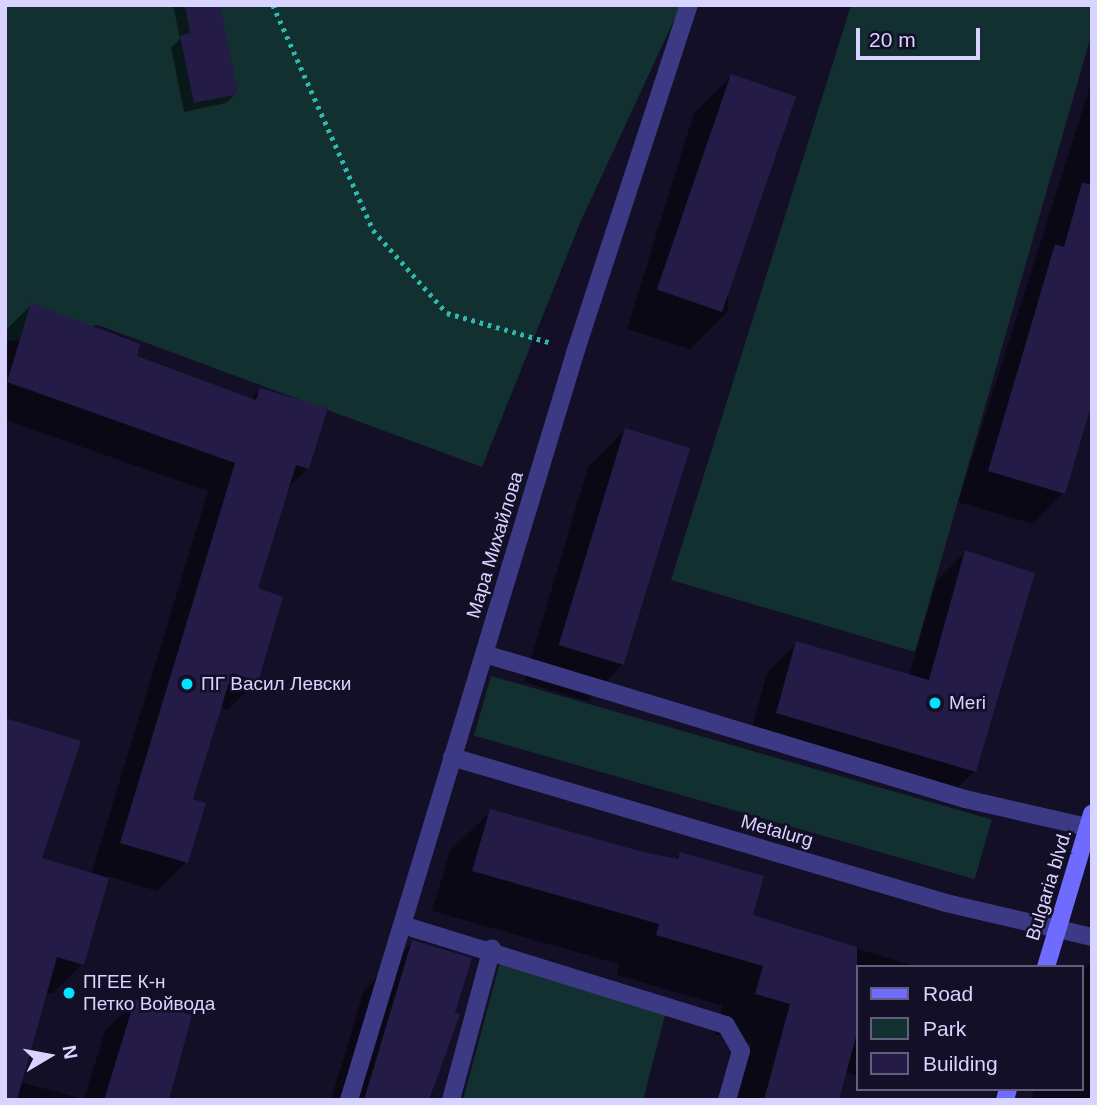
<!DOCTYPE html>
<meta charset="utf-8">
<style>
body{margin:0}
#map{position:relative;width:1097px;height:1105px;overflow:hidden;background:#130f26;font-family:Helvetica,sans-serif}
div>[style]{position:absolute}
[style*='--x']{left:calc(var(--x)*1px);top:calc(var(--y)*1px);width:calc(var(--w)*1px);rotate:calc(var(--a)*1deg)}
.green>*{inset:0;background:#12302f;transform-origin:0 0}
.shadow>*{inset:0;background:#0007}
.building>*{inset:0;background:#241b47;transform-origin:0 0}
.path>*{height:4.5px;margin-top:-2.25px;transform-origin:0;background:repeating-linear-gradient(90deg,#2fb8b0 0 3.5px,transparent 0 8.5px)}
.service>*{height:18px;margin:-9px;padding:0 9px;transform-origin:9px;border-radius:9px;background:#3d3a85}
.minor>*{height:18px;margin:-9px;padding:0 9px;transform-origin:9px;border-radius:9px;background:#3d3a85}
.secondary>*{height:18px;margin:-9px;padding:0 9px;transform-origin:9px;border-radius:9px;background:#6f6bff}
.dots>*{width:19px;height:19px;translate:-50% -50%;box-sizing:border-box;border:4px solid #130f26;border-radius:50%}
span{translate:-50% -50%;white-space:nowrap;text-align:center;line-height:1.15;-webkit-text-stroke:5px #130f26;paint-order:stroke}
.street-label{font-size:19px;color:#d9d4ff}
.poi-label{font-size:19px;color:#d9d4ff}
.left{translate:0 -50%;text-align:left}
.frame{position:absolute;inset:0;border:7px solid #d9d4ff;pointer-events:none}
.legend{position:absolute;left:856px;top:965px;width:228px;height:126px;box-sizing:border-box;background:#130f26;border:2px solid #625e7d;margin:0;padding:9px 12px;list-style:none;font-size:21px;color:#d9d4ff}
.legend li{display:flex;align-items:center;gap:14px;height:35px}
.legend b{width:35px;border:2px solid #625e7d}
.north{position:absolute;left:14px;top:1021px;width:70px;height:70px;-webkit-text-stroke:5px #130f26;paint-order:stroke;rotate:80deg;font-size:19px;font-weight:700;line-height:28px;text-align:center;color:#d9d4ff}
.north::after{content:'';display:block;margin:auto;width:24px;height:32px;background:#d9d4ff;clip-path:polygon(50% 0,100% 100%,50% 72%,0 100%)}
.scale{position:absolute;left:856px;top:28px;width:124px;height:32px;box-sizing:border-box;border:4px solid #d9d4ff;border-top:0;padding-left:9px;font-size:21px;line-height:24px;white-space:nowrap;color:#d9d4ff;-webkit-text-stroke:5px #130f26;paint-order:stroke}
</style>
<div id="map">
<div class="green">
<div style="clip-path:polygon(5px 5px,681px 5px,580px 223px,482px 467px,98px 325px,5px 342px)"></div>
<div style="clip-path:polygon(851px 5px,1092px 5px,1092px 32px,915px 652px,671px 580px)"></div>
<div style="left:491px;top:676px;width:521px;height:62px;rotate:16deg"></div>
<div style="clip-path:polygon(500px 962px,667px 1008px,643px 1100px,463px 1100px)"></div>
</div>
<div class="shadow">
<div style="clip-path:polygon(173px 5px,218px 5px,236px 93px,226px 103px,184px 112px,171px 47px,180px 39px)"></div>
<div style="clip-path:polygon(731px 76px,728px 311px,690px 349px,627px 329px,694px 113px)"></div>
<div style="clip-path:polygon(1092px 80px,1092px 396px,1063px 493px,1033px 524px,958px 502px)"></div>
<div style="clip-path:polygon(31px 305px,135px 357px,250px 400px,261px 390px,308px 468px,287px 489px,256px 589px,256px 681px,228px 710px,219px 707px,191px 800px,186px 862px,157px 891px,108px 876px,82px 964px,52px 994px,45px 992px,20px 1082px,84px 1099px,105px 1031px,135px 1001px,167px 1100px,5px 1100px,40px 859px,91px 875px,208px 491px,5px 420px,5px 331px)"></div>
<div style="clip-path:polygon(625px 430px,624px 663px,587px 701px,524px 682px,588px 467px)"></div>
<div style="clip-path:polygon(965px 552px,974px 771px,945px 801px,748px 742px,767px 673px,797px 643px,909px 676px,936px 582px)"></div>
<div style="clip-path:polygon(491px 811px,643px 854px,675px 860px,680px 854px,751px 916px,917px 967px,857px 967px,857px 1076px,845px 1072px,837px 1100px,736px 1100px,751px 1044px,715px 1034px,723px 1006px,617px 975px,619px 964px,432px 911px,450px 851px)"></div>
<div style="clip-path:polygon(413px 942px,470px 959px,430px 1100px,331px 1100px,364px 990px)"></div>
<div style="clip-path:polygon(1092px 962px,1092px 1100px,1031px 1100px,1034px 1089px,1081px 1089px,1081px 973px)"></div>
</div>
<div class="building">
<div style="clip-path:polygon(185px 5px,220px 5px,238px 94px,194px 103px,180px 36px,190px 33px)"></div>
<div style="left:731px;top:74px;width:69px;height:228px;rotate:19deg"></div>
<div style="clip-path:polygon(1082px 183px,1092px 184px,1092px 403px,1065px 494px,988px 471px,1055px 244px,1064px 247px)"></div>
<div style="clip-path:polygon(31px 303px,140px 344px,137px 356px,256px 400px,260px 388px,328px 408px,309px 469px,296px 465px,258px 588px,283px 597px,258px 682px,232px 673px,193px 799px,206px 803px,188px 863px,120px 843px,235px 463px,7px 382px)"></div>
<div style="left:625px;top:428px;width:68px;height:227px;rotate:17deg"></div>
<div style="clip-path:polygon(965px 550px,1035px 573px,976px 772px,776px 713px,796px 641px,929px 680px)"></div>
<div style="clip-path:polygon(5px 718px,81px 741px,42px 858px,109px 878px,84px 965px,57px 957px,17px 1100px,5px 1100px)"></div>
<div style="clip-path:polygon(490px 809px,643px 852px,678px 859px,680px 852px,764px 876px,753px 915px,857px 947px,857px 1033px,839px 1100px,764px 1100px,790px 1004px,755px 994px,763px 966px,656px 935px,659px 924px,472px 871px)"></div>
<div style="clip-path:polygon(412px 940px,472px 958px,455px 1013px,460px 1014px,429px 1100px,364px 1100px)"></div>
<div style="clip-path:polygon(135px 999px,192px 1015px,169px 1100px,104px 1100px)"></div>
</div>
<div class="path">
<div style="--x:273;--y:5;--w:246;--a:66"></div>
<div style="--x:373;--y:230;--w:111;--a:48.3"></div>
<div style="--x:447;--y:313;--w:106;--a:15.9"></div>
</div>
<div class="service">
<div style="--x:406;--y:926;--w:335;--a:17.2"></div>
<div style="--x:726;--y:1025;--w:30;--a:60"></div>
<div style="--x:741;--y:1051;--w:51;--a:105.9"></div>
<div style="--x:451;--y:1100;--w:157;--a:-74.9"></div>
</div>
<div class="minor">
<div style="--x:485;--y:654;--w:501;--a:16.81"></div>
<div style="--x:965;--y:799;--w:130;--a:12.9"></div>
<div style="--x:452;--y:757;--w:515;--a:16.46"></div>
<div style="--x:946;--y:903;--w:150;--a:13.1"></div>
<div style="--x:349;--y:1100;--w:784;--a:-73.16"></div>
<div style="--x:576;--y:350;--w:363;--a:-71.9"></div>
</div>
<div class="secondary">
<div style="--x:1046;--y:967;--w:160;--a:-73.3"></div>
<div style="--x:1005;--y:1100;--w:11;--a:-75"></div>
</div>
<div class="dots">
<div style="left:187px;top:684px;background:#00e5ff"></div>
<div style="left:935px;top:703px;background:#00e5ff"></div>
<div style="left:69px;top:993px;background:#00e5ff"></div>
</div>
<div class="street-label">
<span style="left:495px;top:545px;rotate:-73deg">Мара Михайлова</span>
<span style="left:777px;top:831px;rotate:16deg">Metalurg</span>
<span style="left:1049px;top:885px;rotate:-73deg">Bulgaria blvd.</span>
</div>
<div class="poi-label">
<span class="left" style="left:201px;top:684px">ПГ Васил Левски</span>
<span class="left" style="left:949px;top:703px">Meri</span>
<span class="left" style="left:83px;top:993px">ПГЕЕ К-н<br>Петко Войвода</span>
</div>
<div class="frame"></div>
<ul class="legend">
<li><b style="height:9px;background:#6f6bff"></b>Road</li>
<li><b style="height:19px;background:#12302f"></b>Park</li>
<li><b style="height:19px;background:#241b47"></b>Building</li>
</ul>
<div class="north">N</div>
<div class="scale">20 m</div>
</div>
